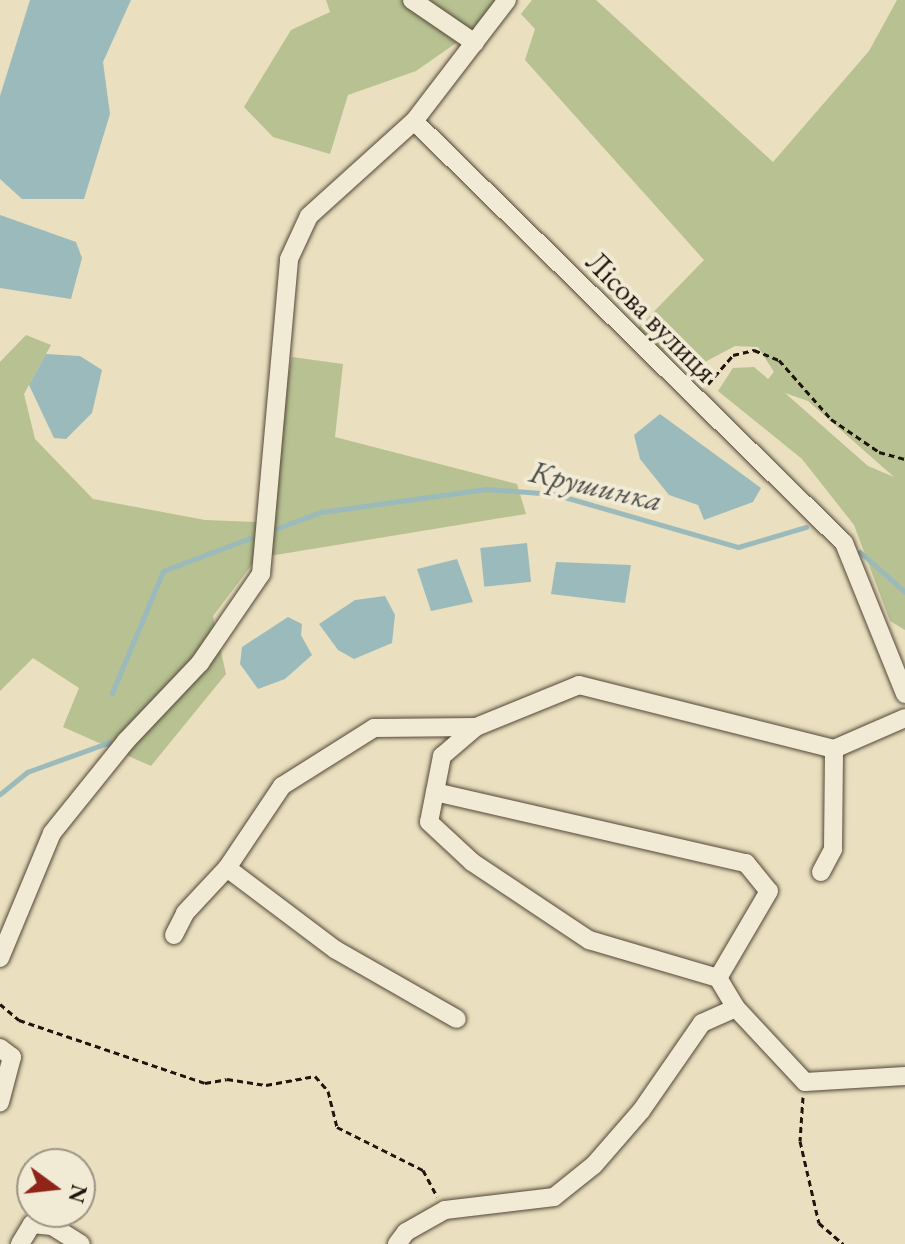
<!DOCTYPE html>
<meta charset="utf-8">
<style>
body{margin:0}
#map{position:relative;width:905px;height:1244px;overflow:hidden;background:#eadfbe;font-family:"EB Garamond",serif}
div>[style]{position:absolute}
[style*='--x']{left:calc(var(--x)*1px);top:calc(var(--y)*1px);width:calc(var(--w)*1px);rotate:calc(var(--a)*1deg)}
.green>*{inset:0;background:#b7c191}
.water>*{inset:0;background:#9bbabb;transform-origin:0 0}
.stream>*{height:5px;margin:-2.5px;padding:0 2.5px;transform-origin:2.5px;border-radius:2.5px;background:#9bbabb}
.path>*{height:3px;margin-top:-1.5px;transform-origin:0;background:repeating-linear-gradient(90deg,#21140d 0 6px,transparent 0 10px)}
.roads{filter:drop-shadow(0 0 2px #534739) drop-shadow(0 0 2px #534739)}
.minor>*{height:18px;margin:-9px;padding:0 9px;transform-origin:9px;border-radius:9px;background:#f1ead5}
span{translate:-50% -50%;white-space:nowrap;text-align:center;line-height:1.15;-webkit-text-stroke:8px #f1ead5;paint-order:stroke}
.street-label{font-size:30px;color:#21140d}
.water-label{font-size:32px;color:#4c4e4a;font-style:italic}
.north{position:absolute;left:16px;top:1148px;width:80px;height:80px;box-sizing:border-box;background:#f1ead5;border:2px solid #9e9485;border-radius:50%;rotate:105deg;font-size:22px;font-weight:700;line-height:32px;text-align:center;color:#21140d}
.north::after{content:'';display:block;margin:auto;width:28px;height:36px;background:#8f2418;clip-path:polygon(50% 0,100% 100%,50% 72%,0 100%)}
</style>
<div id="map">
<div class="green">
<div style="clip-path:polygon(326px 0,497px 0,479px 27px,416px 71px,348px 95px,330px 154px,273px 137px,244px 107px,291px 30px,330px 12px)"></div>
<div style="clip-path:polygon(evenodd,532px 0,596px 0,773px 162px,869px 51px,897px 0,905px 0,905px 630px,890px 621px,854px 525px,802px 459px,718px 391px,733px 368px,754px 367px,768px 379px,774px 372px,758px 347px,735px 346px,688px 371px,637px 329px,704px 260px,525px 60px,535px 29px,521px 14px,532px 0,785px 393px,808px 401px,894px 477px,868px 466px,785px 393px)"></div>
<div style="clip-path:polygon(26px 335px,51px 345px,24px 394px,35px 439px,93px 499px,205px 520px,259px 522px,292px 357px,343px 364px,335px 437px,517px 484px,526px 514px,257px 558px,213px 616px,226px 674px,151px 766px,63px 727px,79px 688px,33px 658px,0 691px,0 362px)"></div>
</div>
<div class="water">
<div style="clip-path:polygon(30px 0,131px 0,103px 62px,110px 114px,84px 199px,22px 199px,0 179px,0 96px)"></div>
<div style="clip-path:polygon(0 215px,76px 242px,82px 258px,71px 299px,0 288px)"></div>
<div style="clip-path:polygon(46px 354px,80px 356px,102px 370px,92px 413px,66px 439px,54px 438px,29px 385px)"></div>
<div style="clip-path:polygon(660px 414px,761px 488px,753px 502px,704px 520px,698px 505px,669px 495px,640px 459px,634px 435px)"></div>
<div style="left:527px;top:543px;width:39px;height:47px;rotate:84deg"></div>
<div style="clip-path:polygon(457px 559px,473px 602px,431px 611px,417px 569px)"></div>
<div style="clip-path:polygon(556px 562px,631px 565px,625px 603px,551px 594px)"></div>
<div style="clip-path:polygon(385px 596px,395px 615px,392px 643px,354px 659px,338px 650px,319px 624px,355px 600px)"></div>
<div style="clip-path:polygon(288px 617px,302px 624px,301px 635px,312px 655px,285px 679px,258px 689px,240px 664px,242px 647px)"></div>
</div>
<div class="stream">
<div style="--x:278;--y:528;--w:46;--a:-20.4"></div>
<div style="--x:321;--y:512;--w:167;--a:-7.9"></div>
<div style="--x:486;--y:489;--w:68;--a:4.2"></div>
<div style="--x:554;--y:494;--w:191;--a:16.1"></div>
<div style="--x:738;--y:547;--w:71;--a:-16.4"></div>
<div style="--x:860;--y:552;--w:60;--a:41.6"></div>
<div style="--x:112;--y:693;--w:132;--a:-67.3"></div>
<div style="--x:163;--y:571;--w:93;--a:-20.8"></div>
<div style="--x:0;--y:794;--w:35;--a:-39"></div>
<div style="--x:27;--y:772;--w:88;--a:-19.9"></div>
</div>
<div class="path">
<div style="--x:708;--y:384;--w:38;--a:-49"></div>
<div style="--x:733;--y:355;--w:22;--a:-13"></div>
<div style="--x:754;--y:350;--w:27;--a:22"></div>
<div style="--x:779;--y:360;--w:79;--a:48.6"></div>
<div style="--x:831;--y:419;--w:58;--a:34.5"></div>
<div style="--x:879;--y:452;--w:27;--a:15"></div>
<div style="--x:0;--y:1004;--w:25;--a:40"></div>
<div style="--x:19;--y:1020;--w:196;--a:18.7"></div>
<div style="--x:205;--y:1083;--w:22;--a:-10"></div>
<div style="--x:227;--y:1079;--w:39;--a:9"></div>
<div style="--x:266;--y:1085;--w:50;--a:-10.4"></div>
<div style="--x:315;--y:1076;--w:20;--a:49"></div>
<div style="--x:328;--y:1091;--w:37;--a:76"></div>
<div style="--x:337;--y:1127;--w:96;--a:26.6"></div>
<div style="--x:423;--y:1170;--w:30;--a:62"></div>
<div style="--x:803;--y:1097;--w:44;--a:93.9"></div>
<div style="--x:800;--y:1141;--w:84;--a:77"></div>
<div style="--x:819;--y:1223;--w:32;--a:41"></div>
</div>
<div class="roads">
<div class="minor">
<div style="--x:412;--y:0;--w:76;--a:34.3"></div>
<div style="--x:507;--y:0;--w:153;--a:127.5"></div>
<div style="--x:414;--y:121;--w:602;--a:44.46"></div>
<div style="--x:844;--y:543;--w:163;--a:68"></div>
<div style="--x:476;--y:727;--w:45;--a:139.5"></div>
<div style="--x:442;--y:756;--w:67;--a:101.1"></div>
<div style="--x:429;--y:822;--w:59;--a:42.9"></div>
<div style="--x:472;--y:862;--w:141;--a:33.7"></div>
<div style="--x:589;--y:940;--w:134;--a:16.4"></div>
<div style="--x:718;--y:978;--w:35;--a:59"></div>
<div style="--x:736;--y:1008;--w:101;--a:47"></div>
<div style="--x:805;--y:1082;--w:100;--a:-3.4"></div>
<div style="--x:435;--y:792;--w:319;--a:12.9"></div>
<div style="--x:746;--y:863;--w:36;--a:51"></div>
<div style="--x:769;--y:891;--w:101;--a:120.4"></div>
<div style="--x:227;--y:868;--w:136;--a:37"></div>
<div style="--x:336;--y:950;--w:139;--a:29.7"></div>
<div style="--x:821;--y:872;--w:26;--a:-62"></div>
<div style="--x:833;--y:849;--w:100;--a:-89.4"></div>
<div style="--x:174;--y:935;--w:25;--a:-63"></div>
<div style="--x:185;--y:913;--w:62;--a:-47"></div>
<div style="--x:227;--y:868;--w:99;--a:-56.1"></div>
<div style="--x:282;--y:786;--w:109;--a:-32.2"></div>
<div style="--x:374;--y:728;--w:102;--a:-0.6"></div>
<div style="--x:476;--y:727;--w:111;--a:-22.2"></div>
<div style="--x:579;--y:685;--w:263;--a:14.1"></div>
<div style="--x:834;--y:749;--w:77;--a:-23.6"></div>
<div style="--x:0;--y:958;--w:135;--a:-67.4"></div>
<div style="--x:52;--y:833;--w:118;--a:-51.2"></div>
<div style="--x:126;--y:741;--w:108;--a:-46.5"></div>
<div style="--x:200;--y:663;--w:108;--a:-55.6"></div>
<div style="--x:261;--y:574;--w:316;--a:-84.9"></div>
<div style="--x:289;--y:259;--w:47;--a:-65.1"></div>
<div style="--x:309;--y:216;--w:142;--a:-42.1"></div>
<div style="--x:0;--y:1048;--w:15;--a:37"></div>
<div style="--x:12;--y:1057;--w:47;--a:104.9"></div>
<div style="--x:20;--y:1244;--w:23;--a:-59"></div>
<div style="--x:32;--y:1224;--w:20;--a:6"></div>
<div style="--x:52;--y:1226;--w:34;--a:32"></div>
<div style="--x:397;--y:1244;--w:15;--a:-53"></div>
<div style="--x:406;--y:1232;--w:45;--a:-29.4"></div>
<div style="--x:445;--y:1210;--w:110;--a:-6.8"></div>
<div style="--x:554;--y:1197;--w:51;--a:-38.7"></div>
<div style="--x:594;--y:1165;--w:72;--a:-49"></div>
<div style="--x:641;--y:1111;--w:107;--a:-55.3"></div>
<div style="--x:702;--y:1023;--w:37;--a:-24"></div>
</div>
</div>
<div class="street-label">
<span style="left:651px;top:317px;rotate:45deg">Лісова вулиця</span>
</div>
<div class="water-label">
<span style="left:596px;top:486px;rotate:13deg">Крушинка</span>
</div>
<div class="north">N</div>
</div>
